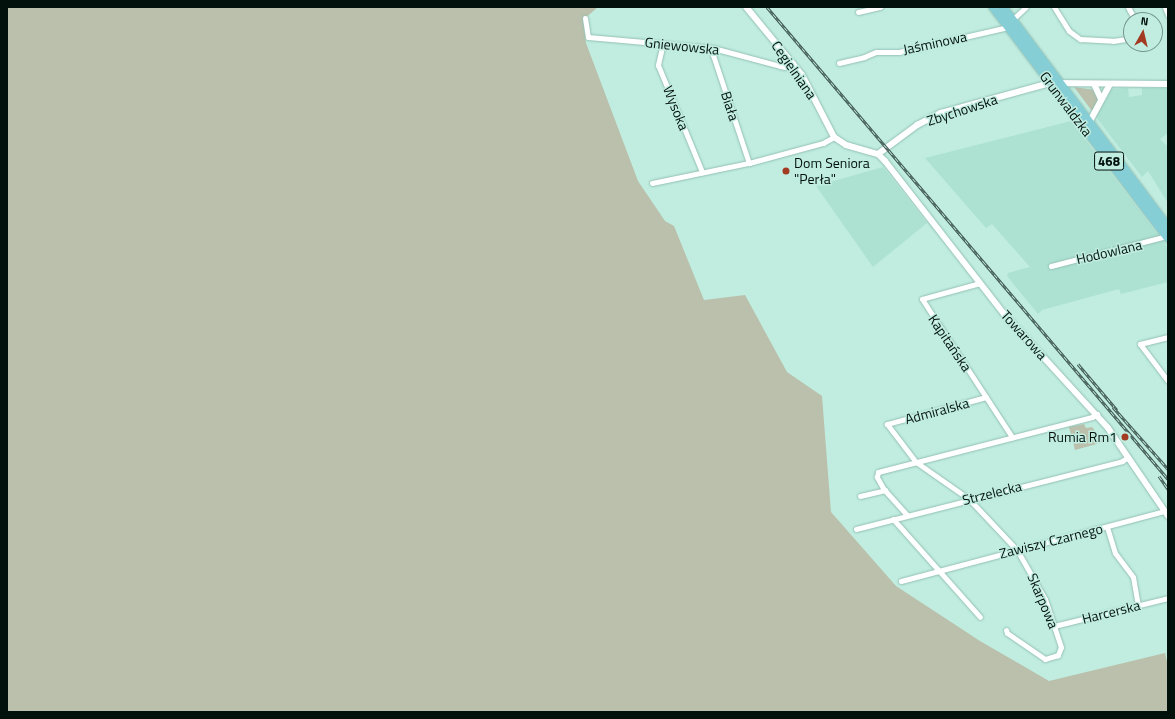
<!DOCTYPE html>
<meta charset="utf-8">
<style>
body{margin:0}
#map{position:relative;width:1175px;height:719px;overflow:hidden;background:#c0ede0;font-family:"Titillium Web",sans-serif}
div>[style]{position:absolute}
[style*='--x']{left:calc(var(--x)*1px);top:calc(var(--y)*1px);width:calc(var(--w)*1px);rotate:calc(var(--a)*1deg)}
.built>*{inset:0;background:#ade2d3}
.green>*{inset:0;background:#bac0ab}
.roads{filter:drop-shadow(0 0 1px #94c0b4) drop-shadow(0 0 1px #94c0b4)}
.minor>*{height:5px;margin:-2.5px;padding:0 2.5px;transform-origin:2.5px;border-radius:2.5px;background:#fff}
.tertiary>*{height:6px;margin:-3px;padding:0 3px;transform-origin:3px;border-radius:3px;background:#fff}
.primary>*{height:8px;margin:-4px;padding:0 4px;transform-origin:4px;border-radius:4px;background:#86ced6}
.rail>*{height:3px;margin-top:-1.5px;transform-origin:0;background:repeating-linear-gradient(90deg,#c0ede0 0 4.5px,#3f5750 0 9px);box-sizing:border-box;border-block:1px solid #3f5750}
.dots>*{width:11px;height:11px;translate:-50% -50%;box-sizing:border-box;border:2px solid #c0ede0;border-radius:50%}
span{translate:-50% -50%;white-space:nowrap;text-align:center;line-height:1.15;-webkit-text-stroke:3px #c0ede0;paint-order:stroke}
.shield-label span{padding:1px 3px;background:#c0ede0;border:1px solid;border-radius:3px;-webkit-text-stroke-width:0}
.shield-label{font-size:13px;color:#03110d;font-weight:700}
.street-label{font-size:14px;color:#03110d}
.poi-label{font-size:14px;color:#03110d}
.left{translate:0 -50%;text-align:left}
.right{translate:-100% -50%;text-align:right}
.frame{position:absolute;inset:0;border:8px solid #03110d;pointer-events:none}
.north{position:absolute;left:1123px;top:12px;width:40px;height:40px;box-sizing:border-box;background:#c0ede0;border:1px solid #74958c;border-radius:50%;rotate:8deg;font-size:11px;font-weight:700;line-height:16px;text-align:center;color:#03110d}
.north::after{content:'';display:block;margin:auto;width:14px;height:18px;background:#a33a22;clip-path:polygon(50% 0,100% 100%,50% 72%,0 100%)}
</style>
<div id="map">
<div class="built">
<div style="clip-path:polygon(1128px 88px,1129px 97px,1142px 95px,1142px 88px,1168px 88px,1168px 133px,1160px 139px,1168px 147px,1168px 203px,1148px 171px,1142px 177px,1096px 117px,1112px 89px)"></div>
<div style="clip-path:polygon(1071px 121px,1168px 248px,1168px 282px,1121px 294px,1119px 289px,1042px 310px,1038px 314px,1007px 276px,1008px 273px,1030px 267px,992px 224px,986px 228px,925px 158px)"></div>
<div style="clip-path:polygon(883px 167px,927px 223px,873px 267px,816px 186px)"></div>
</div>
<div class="green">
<div style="clip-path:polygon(7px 7px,598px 7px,583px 20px,586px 43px,638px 181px,665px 221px,674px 226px,704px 300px,745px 295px,787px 372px,822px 396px,831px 512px,896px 586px,980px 641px,1049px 681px,1165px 653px,1168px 666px,1168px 712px,7px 712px)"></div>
<div style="clip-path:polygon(1074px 87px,1095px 90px,1098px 99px,1092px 111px)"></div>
<div style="clip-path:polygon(1084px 424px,1086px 428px,1092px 427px,1104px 442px,1075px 450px,1069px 427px)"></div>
</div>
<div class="roads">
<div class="minor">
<div style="--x:1054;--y:7;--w:28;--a:58"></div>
<div style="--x:1069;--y:31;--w:14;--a:36"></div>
<div style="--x:1080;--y:39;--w:33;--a:3"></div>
<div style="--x:1113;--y:41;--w:13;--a:-9"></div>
<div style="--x:1126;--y:39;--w:7;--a:-45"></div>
<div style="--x:1128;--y:7;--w:15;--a:62"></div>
<div style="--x:1165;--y:7;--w:9;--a:69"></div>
<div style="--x:858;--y:12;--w:23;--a:-13"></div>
<div style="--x:585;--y:18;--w:19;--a:81"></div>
<div style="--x:588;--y:37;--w:125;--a:5"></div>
<div style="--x:713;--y:48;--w:69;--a:15"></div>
<div style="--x:780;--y:66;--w:5;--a:11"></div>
<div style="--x:785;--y:67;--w:9;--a:-27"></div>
<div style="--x:1012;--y:20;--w:19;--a:-43"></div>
<div style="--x:663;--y:43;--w:23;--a:103"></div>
<div style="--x:658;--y:65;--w:116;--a:67.6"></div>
<div style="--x:713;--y:48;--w:7;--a:90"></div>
<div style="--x:713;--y:55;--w:114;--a:71.6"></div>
<div style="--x:839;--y:63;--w:26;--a:-13"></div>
<div style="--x:864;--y:57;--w:13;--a:-23"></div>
<div style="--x:876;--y:52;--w:23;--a:0"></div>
<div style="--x:899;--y:52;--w:112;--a:-12.9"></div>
<div style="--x:652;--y:183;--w:99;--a:-11.7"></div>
<div style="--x:749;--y:163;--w:77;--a:-15.1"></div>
<div style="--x:823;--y:143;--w:13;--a:-29"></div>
<div style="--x:1051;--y:266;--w:120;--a:-14.5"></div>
<div style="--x:980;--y:283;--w:60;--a:164.6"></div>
<div style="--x:922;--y:299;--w:165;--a:56.9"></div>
<div style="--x:1168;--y:337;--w:29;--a:166"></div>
<div style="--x:1140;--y:344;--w:46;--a:52.9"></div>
<div style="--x:986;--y:397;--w:103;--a:164.7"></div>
<div style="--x:887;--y:424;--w:48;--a:52.7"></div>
<div style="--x:916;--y:462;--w:65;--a:34.9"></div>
<div style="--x:969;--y:499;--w:70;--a:46.7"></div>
<div style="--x:1017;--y:550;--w:56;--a:60.3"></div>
<div style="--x:1045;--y:599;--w:51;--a:71.6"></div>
<div style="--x:1061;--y:647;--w:9;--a:111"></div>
<div style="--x:1058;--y:655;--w:14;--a:163"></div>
<div style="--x:1045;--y:659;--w:46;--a:-145.6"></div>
<div style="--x:1007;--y:633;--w:3;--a:-108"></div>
<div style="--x:860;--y:496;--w:26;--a:-13"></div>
<div style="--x:907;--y:515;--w:36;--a:-132"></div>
<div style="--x:883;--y:488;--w:13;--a:-119"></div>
<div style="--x:877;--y:477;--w:5;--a:-79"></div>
<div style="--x:878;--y:472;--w:221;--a:-14.4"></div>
<div style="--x:1092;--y:417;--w:6;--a:-31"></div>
<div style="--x:893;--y:519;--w:131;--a:48.4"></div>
<div style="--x:1107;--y:527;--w:27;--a:73"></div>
<div style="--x:1115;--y:553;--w:30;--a:53"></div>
<div style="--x:1133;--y:577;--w:29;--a:80"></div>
<div style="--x:856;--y:529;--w:275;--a:-14.3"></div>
<div style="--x:1122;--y:461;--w:7;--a:-34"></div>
<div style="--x:901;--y:581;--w:273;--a:-14.9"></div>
<div style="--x:1054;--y:626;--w:117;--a:-13.8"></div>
</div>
<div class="tertiary">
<div style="--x:746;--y:7;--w:88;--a:50.5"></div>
<div style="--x:802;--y:75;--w:70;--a:62.7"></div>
<div style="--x:834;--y:137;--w:14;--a:34"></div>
<div style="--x:846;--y:145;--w:33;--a:16"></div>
<div style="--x:878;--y:154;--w:10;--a:45"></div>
<div style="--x:885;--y:161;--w:194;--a:52.1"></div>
<div style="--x:1004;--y:314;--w:154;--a:47.6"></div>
<div style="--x:1108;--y:428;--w:107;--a:55.7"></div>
<div style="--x:1094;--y:84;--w:17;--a:65"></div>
<div style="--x:1090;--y:121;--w:42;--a:-61.6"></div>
<div style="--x:878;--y:154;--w:49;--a:-36.6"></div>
<div style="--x:917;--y:125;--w:27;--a:-27"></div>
<div style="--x:941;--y:113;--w:113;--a:-15.4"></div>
<div style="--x:1050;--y:83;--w:118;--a:0.5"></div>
</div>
<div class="primary">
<div style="--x:993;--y:7;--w:290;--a:52.9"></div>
<div style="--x:1003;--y:7;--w:275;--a:53.1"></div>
</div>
</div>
<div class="rail">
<div style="--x:767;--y:7;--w:619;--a:49.65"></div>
<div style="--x:1078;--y:364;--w:60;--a:49.7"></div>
<div style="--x:1113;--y:407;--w:83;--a:48.4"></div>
<div style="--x:1159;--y:476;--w:16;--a:55"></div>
</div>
<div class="dots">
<div style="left:786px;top:171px;background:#a33a22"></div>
<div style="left:1125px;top:437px;background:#a33a22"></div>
</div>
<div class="shield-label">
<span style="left:1109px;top:161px">468</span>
</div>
<div class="street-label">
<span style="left:935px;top:43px;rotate:-12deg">Jaśminowa</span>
<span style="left:682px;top:46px;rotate:6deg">Gniewowska</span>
<span style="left:794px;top:70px;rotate:55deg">Cegielniana</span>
<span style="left:1066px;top:104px;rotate:53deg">Grunwaldzka</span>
<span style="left:730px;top:106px;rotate:72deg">Biała</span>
<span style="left:676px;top:108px;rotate:68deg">Wysoka</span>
<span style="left:962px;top:110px;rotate:-18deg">Zbychowska</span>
<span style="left:1109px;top:252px;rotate:-13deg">Hodowlana</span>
<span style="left:1024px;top:335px;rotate:48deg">Towarowa</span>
<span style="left:950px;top:343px;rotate:56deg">Kapitańska</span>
<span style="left:937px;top:411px;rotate:-15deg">Admiralska</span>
<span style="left:992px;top:493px;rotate:-14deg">Strzelecka</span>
<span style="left:1051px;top:541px;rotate:-14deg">Zawiszy Czarnego</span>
<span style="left:1043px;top:601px;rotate:67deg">Skarpowa</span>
<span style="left:1111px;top:612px;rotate:-14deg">Harcerska</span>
</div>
<div class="poi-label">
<span class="left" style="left:794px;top:171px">Dom Seniora<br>"Perła"</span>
<span class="right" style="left:1117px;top:437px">Rumia Rm1</span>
</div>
<div class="frame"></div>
<div class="north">N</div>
</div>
